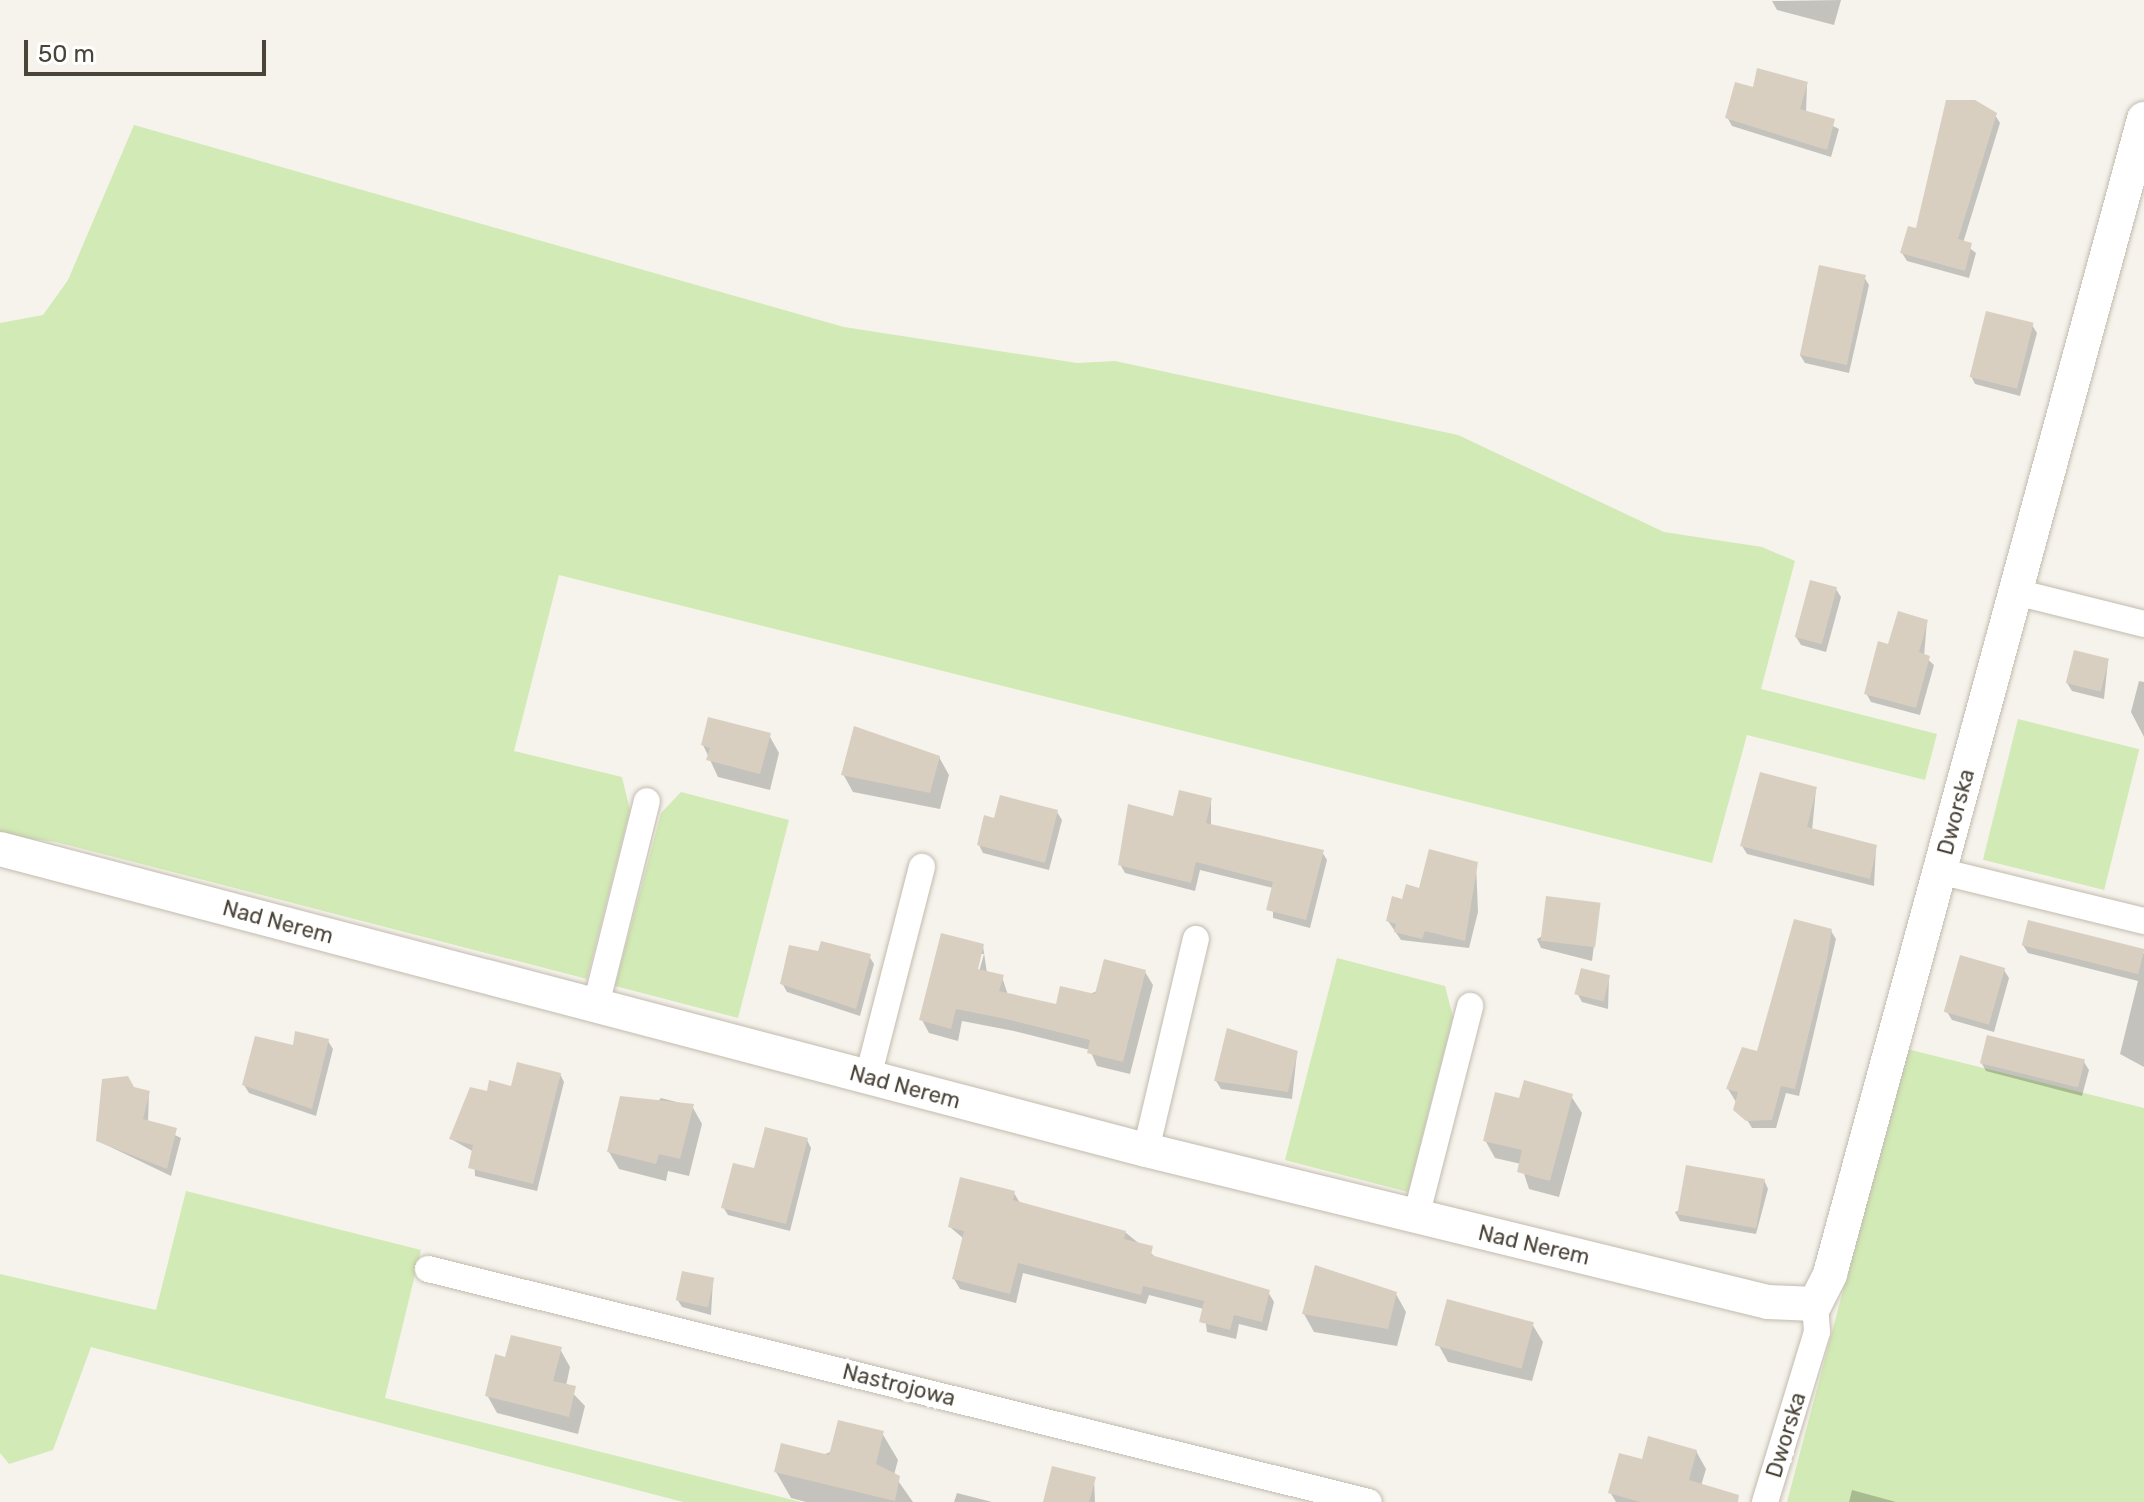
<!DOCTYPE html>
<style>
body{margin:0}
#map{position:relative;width:2144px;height:1502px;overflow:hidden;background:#f6f3ec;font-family:Rubik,sans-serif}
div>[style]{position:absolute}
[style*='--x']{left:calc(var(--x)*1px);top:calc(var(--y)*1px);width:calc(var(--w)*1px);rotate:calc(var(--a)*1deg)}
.green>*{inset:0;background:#d2eab5;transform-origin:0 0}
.shadow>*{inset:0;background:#0003}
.building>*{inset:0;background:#d8cfc1;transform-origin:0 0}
.roads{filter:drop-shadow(0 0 2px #c2bbae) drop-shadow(0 0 2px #c2bbae)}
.minor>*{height:26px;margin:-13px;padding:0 13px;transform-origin:13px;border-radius:13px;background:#fff}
.tertiary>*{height:34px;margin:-17px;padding:0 17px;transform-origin:17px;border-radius:17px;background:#fff}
span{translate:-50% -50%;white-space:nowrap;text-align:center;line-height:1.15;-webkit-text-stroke:7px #fff;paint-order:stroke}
.street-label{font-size:22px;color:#4b4439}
.scale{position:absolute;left:24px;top:40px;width:242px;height:36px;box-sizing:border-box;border:4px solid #4b4439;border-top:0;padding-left:10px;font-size:24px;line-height:28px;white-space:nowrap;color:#4b4439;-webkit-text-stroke:6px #fff;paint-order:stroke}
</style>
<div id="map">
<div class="green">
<div style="clip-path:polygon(134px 125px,844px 327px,1077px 363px,1115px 361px,1458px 435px,1664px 532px,1762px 547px,1795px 561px,1761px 689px,1937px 734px,1925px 780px,1747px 735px,1712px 863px,559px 575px,514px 751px,622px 777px,630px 810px,587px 979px,56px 842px,0 835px,0 323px,43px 315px,68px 280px)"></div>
<div style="left:2018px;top:719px;width:125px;height:145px;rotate:14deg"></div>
<div style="clip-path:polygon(681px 792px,789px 820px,738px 1018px,615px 986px,661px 813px)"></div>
<div style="clip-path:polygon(1337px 958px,1445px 986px,1453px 1017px,1408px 1192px,1285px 1160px)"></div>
<div style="clip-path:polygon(1907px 1049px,2144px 1108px,2144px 1502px,1787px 1502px)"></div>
<div style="clip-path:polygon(186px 1191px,421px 1250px,385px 1398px,801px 1502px,683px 1502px,91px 1347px,53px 1450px,9px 1464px,0 1453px,0 1274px,156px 1310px)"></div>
</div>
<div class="shadow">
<div style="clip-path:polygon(1841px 0,1834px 25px,1777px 10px,1772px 1px)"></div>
<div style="clip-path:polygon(1807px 84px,1806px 113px,1839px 129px,1831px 157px,1732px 126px,1727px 117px,1754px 89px)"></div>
<div style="clip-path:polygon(1995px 115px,2000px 123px,1963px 243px,1976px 253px,1969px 278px,1907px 261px,1902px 253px)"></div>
<div style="clip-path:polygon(1864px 277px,1869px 285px,1849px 373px,1805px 363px,1800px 355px)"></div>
<div style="clip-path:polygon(2032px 325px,2037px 333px,2020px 396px,1975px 384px,1971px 376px)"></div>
<div style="clip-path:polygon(1836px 589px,1841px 597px,1826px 652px,1801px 645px,1796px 637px)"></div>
<div style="clip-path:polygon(1927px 621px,1924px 656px,1934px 665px,1920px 715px,1871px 702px,1866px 693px,1890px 646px)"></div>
<div style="clip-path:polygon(2108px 661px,2104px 699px,2072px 691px,2067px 683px)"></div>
<div style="clip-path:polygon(2139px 681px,2144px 682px,2144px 737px,2131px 712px)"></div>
<div style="clip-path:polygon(855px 728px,939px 757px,949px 775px,940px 809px,853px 792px,843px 774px)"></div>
<div style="clip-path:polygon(769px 735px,779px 753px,770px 790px,718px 777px,703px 745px)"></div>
<div style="clip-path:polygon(1816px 789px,1812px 831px,1876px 847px,1874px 886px,1747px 854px,1742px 846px)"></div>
<div style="clip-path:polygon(1211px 800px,1211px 826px,1322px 852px,1327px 860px,1310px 928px,1273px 918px,1273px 888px,1200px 870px,1195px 891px,1125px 873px,1120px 864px)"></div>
<div style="clip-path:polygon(1057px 812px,1062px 820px,1049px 870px,983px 853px,979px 845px,995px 820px)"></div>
<div style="clip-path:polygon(1476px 864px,1478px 912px,1469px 948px,1401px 940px,1388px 921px,1404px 901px)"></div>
<div style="clip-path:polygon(1599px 904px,1592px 961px,1541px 948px,1537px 939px)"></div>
<div style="clip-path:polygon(1831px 931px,1836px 939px,1799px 1096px,1786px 1093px,1776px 1128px,1752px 1128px,1728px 1089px,1758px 1053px)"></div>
<div style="clip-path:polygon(2023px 945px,2144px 953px,2144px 1067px,2120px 1054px,2138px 981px,2028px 953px)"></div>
<div style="clip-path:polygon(evenodd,983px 946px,987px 973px,1002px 977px,1008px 995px,1057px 1007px,1145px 972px,1153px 985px,1130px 1074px,1097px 1066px,1090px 1050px,1014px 1031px,962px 1021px,958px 1041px,929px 1033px,922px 1020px,983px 946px,980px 954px,984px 954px,977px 979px,973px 978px,980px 954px)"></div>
<div style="clip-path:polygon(819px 954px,869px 956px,874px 964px,860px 1016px,787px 992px,782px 983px)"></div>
<div style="clip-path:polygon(2004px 970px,2009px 978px,1994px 1032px,1952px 1020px,1947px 1012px)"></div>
<div style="clip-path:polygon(1609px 977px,1608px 1009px,1582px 1002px,1577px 993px)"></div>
<div style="clip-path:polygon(328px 1041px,333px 1049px,316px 1116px,249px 1093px,244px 1085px,294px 1047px)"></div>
<div style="clip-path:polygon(1297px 1053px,1292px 1099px,1221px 1089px,1216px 1081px)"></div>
<div style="clip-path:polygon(1981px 1062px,2084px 1062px,2089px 1070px,2082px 1096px,1986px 1071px)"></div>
<div style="clip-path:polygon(560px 1074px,564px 1082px,537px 1191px,475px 1176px,474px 1152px,451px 1139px,488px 1093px)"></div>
<div style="clip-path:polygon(149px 1092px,148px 1122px,181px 1138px,171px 1176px,98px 1141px)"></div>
<div style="clip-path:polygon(1571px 1096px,1582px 1113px,1559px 1197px,1529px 1189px,1521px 1164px,1495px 1158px,1485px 1140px,1520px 1100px)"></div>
<div style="clip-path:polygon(661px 1098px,692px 1106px,702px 1124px,689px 1176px,668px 1171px,666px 1181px,619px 1169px,609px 1152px)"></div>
<div style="clip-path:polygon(807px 1140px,811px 1148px,790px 1231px,728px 1215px,723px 1207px,756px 1171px)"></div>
<div style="clip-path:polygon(1764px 1180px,1768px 1189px,1756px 1234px,1680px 1221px,1675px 1212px)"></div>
<div style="clip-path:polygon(1014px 1193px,1020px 1203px,1125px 1232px,1158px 1259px,1268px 1292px,1274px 1302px,1267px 1331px,1239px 1324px,1236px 1339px,1207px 1332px,1204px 1309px,1149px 1295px,1146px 1304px,1023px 1273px,1016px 1303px,960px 1289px,954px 1279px,964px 1239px,950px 1227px)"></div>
<div style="clip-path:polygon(713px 1280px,711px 1315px,682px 1307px,677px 1299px)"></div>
<div style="clip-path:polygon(1396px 1294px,1406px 1312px,1397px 1346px,1314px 1332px,1304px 1314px)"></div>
<div style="clip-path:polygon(1532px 1324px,1543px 1342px,1532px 1381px,1448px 1362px,1438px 1344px)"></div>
<div style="clip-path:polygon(560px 1349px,570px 1367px,566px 1386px,585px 1406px,578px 1434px,497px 1413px,487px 1395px,507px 1359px)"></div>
<div style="clip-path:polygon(882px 1433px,898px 1460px,894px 1475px,913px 1502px,806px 1502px,791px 1498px,776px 1472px)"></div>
<div style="clip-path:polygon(1696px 1451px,1706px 1469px,1701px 1486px,1714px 1502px,1616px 1502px,1610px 1492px,1643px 1461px)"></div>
<div style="clip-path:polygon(1094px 1479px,1095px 1502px,1045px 1502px)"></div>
<div style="clip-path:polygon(1852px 1490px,1896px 1502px,1849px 1502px)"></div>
<div style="clip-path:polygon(957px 1493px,992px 1502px,954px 1502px)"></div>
</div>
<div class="building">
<div style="clip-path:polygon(1757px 68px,1808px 82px,1800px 109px,1835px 119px,1827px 150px,1725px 118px,1735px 82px,1753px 87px)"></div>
<div style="clip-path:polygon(1946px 100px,1975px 100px,1997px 113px,1958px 239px,1972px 243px,1965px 271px,1900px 253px,1908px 226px,1916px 228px)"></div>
<div style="left:1819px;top:265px;width:48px;height:92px;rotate:12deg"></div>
<div style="left:1986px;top:311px;width:49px;height:68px;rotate:14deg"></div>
<div style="left:1810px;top:580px;width:28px;height:59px;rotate:15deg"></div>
<div style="clip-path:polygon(1898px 611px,1928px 620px,1919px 652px,1930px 656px,1916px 708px,1864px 694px,1878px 641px,1888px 644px)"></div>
<div style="left:2074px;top:650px;width:36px;height:34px;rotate:14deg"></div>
<div style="clip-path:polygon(708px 717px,771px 733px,760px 774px,706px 760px,710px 748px,701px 745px)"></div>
<div style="clip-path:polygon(854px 726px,940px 756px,930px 793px,841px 775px)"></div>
<div style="clip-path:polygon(1760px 772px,1817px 787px,1807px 827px,1877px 845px,1870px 879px,1740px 846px)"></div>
<div style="clip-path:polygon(1179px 790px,1212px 798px,1206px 823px,1324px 850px,1306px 920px,1266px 910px,1273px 882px,1196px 862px,1191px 883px,1118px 865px,1128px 804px,1173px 816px)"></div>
<div style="clip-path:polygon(1000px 795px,1058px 810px,1045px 863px,977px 845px,984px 815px,994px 818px)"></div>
<div style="clip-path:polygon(1429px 849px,1478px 862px,1465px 941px,1425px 931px,1422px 939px,1394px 932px,1396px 924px,1386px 921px,1392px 896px,1402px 899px,1406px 884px,1419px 888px)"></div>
<div style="left:1546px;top:896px;width:55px;height:45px;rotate:7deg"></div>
<div style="clip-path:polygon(1794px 919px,1832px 929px,1827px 959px,1795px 1089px,1781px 1086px,1772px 1120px,1746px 1121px,1733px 1110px,1738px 1092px,1726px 1089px,1742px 1047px,1757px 1051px)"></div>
<div style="left:2028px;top:920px;width:120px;height:26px;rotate:14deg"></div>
<div style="clip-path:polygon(941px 933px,984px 944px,978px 969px,1004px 975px,999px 991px,1056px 1004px,1060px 986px,1095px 994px,1104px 959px,1146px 970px,1123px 1062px,1087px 1053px,1090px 1040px,1006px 1019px,956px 1009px,951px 1029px,919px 1020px)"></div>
<div style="clip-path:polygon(821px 941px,871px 954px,856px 1009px,780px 984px,789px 945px,818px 951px)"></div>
<div style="left:1960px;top:955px;width:47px;height:59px;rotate:16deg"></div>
<div style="left:1581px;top:968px;width:30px;height:27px;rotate:14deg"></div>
<div style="clip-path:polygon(1227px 1028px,1298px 1051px,1288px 1092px,1214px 1081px)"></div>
<div style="clip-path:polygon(295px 1031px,329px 1039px,312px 1109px,242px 1085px,255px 1036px,293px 1045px)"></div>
<div style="left:1987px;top:1035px;width:101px;height:29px;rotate:14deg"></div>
<div style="clip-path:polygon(517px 1062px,561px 1073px,533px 1184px,468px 1168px,473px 1145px,449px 1139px,470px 1087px,487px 1091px,489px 1080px,511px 1086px)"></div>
<div style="clip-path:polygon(128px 1076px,134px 1087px,150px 1091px,143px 1119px,177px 1128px,167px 1169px,96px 1141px,102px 1079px)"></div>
<div style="clip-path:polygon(1524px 1080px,1573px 1094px,1550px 1181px,1517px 1172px,1522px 1150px,1483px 1141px,1495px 1092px,1519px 1098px)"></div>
<div style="clip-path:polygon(620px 1096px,694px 1104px,680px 1159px,659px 1154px,656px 1164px,607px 1152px)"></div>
<div style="clip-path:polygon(765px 1127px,808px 1138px,786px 1224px,721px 1208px,733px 1163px,754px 1168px)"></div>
<div style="left:1686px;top:1165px;width:80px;height:50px;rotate:10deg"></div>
<div style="clip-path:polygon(960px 1177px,1015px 1191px,1013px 1200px,1126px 1231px,1124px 1239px,1153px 1246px,1151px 1255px,1270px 1290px,1262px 1322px,1234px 1315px,1230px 1330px,1199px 1322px,1204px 1301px,1143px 1286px,1141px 1295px,1018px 1263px,1010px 1294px,952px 1279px,964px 1231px,948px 1227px)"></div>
<div style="clip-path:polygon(1315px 1265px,1397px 1292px,1388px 1329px,1302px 1314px)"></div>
<div style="left:682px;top:1271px;width:33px;height:30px;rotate:12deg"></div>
<div style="left:1447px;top:1299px;width:90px;height:48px;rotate:15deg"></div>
<div style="clip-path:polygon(511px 1335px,562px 1347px,553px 1381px,576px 1386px,569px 1417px,485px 1396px,495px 1354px,505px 1357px)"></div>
<div style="clip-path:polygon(838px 1420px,884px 1431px,876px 1464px,900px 1476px,895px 1501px,774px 1472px,781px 1443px,829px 1455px)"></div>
<div style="clip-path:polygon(1648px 1436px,1697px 1450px,1689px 1480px,1739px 1495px,1738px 1502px,1640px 1502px,1608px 1493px,1619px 1453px,1642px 1459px)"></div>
<div style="clip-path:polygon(1052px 1466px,1096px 1477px,1089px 1502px,1043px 1502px)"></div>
</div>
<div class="roads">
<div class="minor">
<div style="--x:2016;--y:592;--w:132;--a:14"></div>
<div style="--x:1939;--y:871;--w:211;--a:13.7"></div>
<div style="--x:596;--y:1005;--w:210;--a:-76"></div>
<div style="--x:868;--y:1077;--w:217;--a:-75.6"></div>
<div style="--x:1146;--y:1150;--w:217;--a:-76.7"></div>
<div style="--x:1416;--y:1217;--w:218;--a:-75.6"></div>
<div style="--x:428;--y:1269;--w:969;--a:13.91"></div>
<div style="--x:1765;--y:1502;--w:178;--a:-73"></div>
<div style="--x:1817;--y:1332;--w:28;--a:-94"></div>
</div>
<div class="tertiary">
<div style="--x:0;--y:849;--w:1185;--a:14.72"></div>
<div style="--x:1146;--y:1150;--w:640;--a:13.73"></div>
<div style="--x:1768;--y:1302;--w:47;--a:2.4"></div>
<div style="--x:1815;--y:1304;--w:34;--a:-63"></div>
<div style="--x:1830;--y:1274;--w:1197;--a:-74.79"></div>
</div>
</div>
<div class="street-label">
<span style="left:1956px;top:812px;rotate:-75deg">Dworska</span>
<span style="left:278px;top:922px;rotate:15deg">Nad Nerem</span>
<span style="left:905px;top:1087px;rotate:15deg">Nad Nerem</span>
<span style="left:1534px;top:1245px;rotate:13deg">Nad Nerem</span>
<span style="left:899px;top:1385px;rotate:14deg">Nastrojowa</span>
<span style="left:1786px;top:1435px;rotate:-73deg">Dworska</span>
</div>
<div class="scale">50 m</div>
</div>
